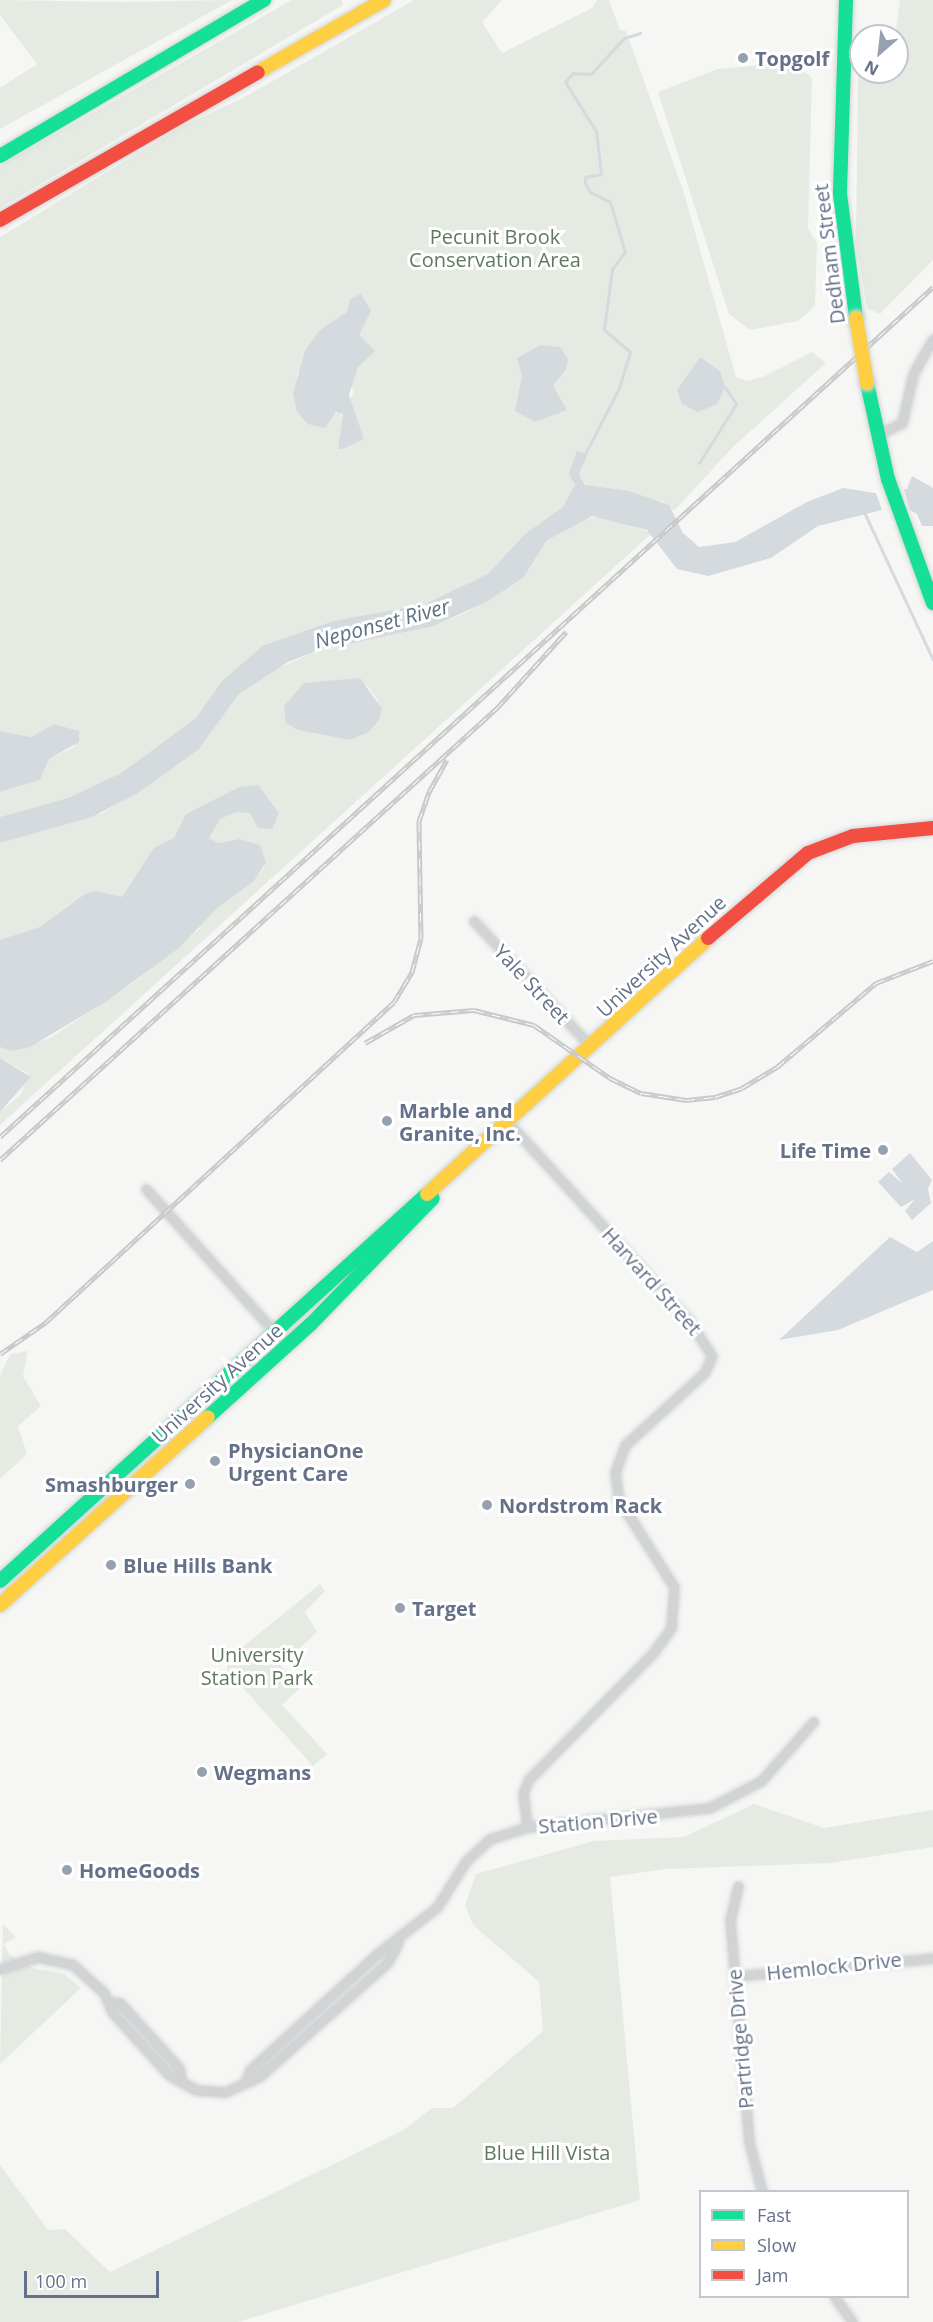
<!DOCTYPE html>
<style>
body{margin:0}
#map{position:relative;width:933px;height:2322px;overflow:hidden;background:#f6f7f5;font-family:"Open Sans",sans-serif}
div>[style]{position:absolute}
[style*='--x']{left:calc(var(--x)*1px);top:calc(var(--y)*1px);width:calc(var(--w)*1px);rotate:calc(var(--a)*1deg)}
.green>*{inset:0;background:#e5eae3}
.water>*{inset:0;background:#d5dadf}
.pier>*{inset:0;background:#f6f7f5}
.stream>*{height:3px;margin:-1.5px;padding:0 1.5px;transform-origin:1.5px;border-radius:1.5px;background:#d5dadf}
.roads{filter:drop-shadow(0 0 2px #d2d5d6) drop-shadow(0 0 2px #d2d5d6)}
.street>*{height:9px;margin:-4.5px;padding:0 4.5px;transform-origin:4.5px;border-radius:4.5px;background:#d2d3d4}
.fast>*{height:14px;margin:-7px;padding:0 7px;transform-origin:7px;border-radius:7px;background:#16e098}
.slow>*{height:14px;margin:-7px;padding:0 7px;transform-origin:7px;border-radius:7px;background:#ffcf43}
.jam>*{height:14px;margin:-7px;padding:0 7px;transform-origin:7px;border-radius:7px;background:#f24e42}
.rail>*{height:5px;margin-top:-2.5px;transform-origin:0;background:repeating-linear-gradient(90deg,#fff 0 9px,#c8c9ca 0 18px);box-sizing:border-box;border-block:2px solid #c8c9ca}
.bridges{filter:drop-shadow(0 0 2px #d2d5d6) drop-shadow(0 0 2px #d2d5d6)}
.slow-bridge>*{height:14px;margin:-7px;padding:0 7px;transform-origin:7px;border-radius:7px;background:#ffcf43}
.dots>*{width:16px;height:16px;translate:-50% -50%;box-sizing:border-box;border:3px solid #fff;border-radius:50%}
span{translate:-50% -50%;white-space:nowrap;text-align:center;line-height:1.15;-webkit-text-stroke:6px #fff;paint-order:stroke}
.poi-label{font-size:20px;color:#647188;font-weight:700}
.left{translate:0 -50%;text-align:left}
.right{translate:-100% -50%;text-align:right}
.park-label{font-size:20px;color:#607a5f}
.street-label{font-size:20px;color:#647188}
.water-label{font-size:21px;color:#5f7384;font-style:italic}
.legend{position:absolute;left:699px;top:2190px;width:210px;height:108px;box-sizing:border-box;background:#fff;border:2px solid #c1c6cf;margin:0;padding:8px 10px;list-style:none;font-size:18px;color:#647188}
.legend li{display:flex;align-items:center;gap:12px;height:30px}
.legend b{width:30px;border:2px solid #c1c6cf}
.north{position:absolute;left:849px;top:24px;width:60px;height:60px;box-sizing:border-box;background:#fff;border:2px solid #c1c6cf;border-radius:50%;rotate:208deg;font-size:16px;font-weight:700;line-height:24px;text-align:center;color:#647188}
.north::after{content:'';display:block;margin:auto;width:21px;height:27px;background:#97a0ae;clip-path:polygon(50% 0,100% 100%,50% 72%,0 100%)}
.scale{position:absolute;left:24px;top:2271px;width:135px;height:27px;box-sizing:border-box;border:3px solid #647188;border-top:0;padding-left:8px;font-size:18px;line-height:21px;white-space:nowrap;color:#647188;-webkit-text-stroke:4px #fff;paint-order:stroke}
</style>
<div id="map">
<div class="green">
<div style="clip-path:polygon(0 0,121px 2px,232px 0,0 129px,0 88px,37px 64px,0 15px)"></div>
<div style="clip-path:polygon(292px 0,342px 0,343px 5px,0 208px,0 166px)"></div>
<div style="clip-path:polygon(evenodd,414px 0,502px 0,482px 22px,502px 53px,592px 8px,597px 0,609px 0,620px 30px,626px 31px,684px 193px,736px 377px,747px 381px,765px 376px,812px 352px,826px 363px,733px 447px,674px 511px,663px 502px,588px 488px,579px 474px,588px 454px,574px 458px,575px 508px,513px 566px,425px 604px,333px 621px,262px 646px,221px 682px,196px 718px,121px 773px,68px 798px,0 817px,0 792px,40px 780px,49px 759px,74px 747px,79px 731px,54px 724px,31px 737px,0 731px,0 237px,181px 127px,245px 97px,414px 0,317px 335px,354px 391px,348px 404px,364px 439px,343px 449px,338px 448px,344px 420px,340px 412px,308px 423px,297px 412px,297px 375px,317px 335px)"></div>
<div style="clip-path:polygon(900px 0,933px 0,933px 260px,880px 314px,867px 308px,856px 242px,858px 71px,861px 61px,861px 72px,897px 72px,895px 36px)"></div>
<div style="clip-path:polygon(772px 64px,799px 68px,812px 78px,808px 229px,817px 243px,815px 306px,798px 321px,750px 330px,729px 314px,658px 92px,718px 69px)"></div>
<div style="clip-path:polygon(evenodd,601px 516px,652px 533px,0 1125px,0 1112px,21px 1094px,29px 1074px,0 1058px,0 1047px,11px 1051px,50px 1038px,133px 983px,202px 927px,0 993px,0 843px,103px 813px,199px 749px,239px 694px,270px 672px,319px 650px,434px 626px,465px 613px,518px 582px,546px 541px,585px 519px,601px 516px,367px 685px,378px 701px,350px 740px,298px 730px,367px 685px,601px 516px,239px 839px,260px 845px,264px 867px,254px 881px,218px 843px,239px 839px)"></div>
<div style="clip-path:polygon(28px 1351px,23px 1376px,41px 1406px,18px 1426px,27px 1454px,0 1479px,0 1376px,10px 1354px)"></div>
<div style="clip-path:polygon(320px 1584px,325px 1591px,305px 1612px,317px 1632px,281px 1666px,300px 1688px,282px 1705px,327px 1754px,313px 1766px,227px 1670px,229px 1658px)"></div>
<div style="clip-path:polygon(754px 1804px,824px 1828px,933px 1810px,933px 1847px,830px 1863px,666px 1869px,610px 1877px,640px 2200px,238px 2322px,0 2322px,0 2165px,48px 2230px,65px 2229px,110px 2272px,402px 2131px,432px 2108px,453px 2108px,543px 2031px,539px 1982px,474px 1926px,465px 1906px,476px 1874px,594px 1841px,684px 1837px)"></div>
<div style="clip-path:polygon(3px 1924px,16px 1937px,4px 1944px,9px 1954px,33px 1968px,64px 1974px,81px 1988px,0 2064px)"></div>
</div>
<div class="water">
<div style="clip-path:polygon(361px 294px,371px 311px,359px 335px,375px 351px,358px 367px,349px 395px,364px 439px,343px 449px,338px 449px,343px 414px,336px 412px,325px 428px,308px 424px,297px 412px,293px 393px,305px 351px,320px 330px,347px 312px,350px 299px)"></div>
<div style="clip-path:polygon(541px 345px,560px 347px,568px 359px,566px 369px,553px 386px,567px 410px,535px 422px,515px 411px,522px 376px,517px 358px)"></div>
<div style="clip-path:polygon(700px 357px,720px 371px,725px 387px,717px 404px,698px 412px,682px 404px,677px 390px)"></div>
<div style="clip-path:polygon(577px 451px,588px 454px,579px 474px,585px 485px,629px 491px,669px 505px,683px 533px,699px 547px,735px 542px,807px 502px,843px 488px,875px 493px,907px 489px,912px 476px,933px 488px,933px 526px,922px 526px,917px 514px,908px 509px,886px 509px,818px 526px,771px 558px,708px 576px,677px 569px,647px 530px,592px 516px,546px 541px,523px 578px,488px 601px,434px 626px,319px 650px,288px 662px,239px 694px,199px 749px,138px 793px,92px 817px,0 843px,0 817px,68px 798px,121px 773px,196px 718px,221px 682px,262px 646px,333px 621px,425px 604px,488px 574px,525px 534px,563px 507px,575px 485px,569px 474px)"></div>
<div style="clip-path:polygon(360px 678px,382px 709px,379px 720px,369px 732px,350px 740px,298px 730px,286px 723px,284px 706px,304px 683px)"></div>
<div style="clip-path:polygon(54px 724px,79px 731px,79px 742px,49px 759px,40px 780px,0 792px,0 731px,31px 737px)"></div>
<div style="clip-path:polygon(258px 785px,279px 813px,272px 829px,258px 828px,250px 813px,236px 812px,220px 819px,209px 838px,218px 843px,239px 839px,260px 845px,266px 862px,254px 881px,217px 908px,179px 948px,107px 1001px,30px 1047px,11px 1051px,0 1047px,0 940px,40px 927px,85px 894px,96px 891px,122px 897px,154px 848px,174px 838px,186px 814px,239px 787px)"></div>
<div style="clip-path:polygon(0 1058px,31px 1077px,0 1112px)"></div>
<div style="clip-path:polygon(910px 1153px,932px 1180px,928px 1189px,931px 1203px,912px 1220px,905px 1211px,915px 1199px,901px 1207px,878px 1182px,889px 1172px,903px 1184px,892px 1169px)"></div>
<div style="clip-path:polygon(890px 1237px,917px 1252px,933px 1241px,933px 1290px,838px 1330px,779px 1340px)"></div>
</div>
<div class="pier">
<div style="clip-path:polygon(903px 486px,911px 514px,883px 513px,875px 490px)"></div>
</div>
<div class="stream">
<div style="--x:585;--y:454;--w:74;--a:-62.7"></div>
<div style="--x:619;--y:388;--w:38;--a:-73"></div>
<div style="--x:630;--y:352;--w:35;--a:-139"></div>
<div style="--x:604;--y:329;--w:61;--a:-82.4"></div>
<div style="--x:612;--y:269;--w:21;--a:-53"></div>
<div style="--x:625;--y:252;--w:52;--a:-106.7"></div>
<div style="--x:610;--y:202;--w:22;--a:-153"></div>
<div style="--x:590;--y:192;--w:10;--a:-119"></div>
<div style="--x:585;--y:183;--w:6;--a:-90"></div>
<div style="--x:585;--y:177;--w:16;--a:-11"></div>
<div style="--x:601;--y:174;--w:43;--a:-96.6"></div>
<div style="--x:596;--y:131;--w:58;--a:-122.3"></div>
<div style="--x:565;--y:82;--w:12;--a:-48"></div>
<div style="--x:573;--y:73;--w:18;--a:3"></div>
<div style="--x:591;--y:74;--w:49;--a:-47.5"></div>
<div style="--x:624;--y:38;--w:17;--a:-17"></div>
<div style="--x:699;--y:463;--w:70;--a:-57.9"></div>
<div style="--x:736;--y:404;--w:20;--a:-123"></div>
<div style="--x:864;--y:512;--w:163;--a:65"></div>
</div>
<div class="roads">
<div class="street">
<div style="--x:877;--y:435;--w:28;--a:-26"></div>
<div style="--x:902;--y:423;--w:50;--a:-77.3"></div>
<div style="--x:913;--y:374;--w:40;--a:-60.3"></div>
<div style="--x:474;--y:921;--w:172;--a:47.1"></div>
<div style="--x:508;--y:1122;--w:270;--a:47.7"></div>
<div style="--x:690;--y:1322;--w:40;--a:57.1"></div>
<div style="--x:712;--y:1356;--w:17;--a:114"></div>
<div style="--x:705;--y:1372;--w:108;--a:137.6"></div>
<div style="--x:625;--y:1445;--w:30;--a:110"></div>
<div style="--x:615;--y:1473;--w:27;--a:82"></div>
<div style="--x:619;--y:1500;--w:103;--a:57.7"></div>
<div style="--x:674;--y:1587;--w:41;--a:94.2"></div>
<div style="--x:671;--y:1628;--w:32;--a:126"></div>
<div style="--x:652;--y:1654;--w:175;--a:134.5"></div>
<div style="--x:529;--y:1779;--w:15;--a:113"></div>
<div style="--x:523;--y:1793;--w:34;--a:83"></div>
<div style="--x:146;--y:1189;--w:211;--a:48.1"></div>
<div style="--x:738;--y:1886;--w:35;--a:103"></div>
<div style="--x:730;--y:1920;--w:223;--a:85.1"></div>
<div style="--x:749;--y:2142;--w:52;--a:75.4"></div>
<div style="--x:0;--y:1969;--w:40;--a:-18"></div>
<div style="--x:38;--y:1957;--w:35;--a:12"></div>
<div style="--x:72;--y:1964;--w:43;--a:42.2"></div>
<div style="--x:104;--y:1993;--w:21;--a:67"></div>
<div style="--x:112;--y:2012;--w:85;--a:47.9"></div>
<div style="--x:169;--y:2075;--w:31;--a:29"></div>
<div style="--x:196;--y:2090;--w:29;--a:4"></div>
<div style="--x:225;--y:2092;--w:37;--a:-24"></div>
<div style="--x:259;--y:2077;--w:171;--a:-41.7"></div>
<div style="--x:387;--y:1963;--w:23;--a:-61"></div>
<div style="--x:736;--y:1976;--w:198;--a:-5.2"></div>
<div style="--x:112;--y:2002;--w:8;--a:7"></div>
<div style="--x:120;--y:2003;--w:88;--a:47.8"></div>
<div style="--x:179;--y:2068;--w:10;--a:79"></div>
<div style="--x:246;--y:2081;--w:12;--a:-70"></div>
<div style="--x:250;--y:2070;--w:173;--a:-42.4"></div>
<div style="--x:378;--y:1953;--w:75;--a:-37.9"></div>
<div style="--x:437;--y:1907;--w:54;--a:-57.8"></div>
<div style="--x:466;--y:1861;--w:33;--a:-43"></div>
<div style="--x:490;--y:1839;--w:39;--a:-18"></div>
<div style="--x:527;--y:1827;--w:183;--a:-6"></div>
<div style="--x:709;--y:1808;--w:59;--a:-27.4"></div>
<div style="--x:761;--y:1781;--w:79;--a:-48.6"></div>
<div style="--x:834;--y:2296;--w:32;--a:55"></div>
</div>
<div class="fast">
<div style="--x:846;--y:0;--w:194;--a:91.8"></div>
<div style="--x:840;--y:194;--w:125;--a:82.6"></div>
<div style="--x:0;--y:156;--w:307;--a:-30.6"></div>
<div style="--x:867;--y:383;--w:98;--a:77.7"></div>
<div style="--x:888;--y:479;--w:132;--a:70.1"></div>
<div style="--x:208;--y:1417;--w:139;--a:-42.1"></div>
<div style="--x:311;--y:1324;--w:175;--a:-45.9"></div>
<div style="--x:0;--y:1581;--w:576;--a:-42.19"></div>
</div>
<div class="slow">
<div style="--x:258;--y:72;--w:145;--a:-29.7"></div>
<div style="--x:427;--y:1194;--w:380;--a:-42.3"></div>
<div style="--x:0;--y:1605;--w:280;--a:-42.1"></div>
</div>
<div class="jam">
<div style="--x:0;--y:220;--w:297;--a:-29.8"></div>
<div style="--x:708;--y:938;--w:131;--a:-40.4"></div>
<div style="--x:808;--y:853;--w:48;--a:-20.7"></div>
<div style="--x:853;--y:836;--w:80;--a:-5.7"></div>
</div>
</div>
<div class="rail">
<div style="--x:365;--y:1043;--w:56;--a:-29.7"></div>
<div style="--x:414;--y:1015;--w:60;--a:-4.8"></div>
<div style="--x:474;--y:1010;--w:62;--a:14"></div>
<div style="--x:534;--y:1025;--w:93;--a:34.9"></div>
<div style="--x:610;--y:1078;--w:34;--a:26"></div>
<div style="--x:641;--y:1093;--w:46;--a:8.8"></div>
<div style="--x:686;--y:1100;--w:29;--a:-6"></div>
<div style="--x:715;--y:1097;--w:28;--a:-18"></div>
<div style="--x:742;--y:1088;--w:41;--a:-31"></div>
<div style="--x:777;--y:1067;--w:130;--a:-40.3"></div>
<div style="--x:876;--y:983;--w:61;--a:-21.1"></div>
<div style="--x:0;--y:1137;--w:1262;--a:-42.33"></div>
<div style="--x:0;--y:1160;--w:672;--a:-42.29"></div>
<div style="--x:497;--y:708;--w:103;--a:-47.8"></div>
<div style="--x:0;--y:1354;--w:55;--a:-34.6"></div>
<div style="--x:45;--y:1323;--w:474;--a:-42.6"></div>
<div style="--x:394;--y:1002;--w:35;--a:-59"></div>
<div style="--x:412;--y:972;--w:34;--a:-75"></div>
<div style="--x:421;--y:939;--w:118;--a:-91"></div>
<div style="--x:419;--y:821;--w:31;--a:-71"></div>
<div style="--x:429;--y:792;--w:37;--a:-61"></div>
</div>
<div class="bridges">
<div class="slow-bridge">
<div style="--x:856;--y:318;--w:66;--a:80.4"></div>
</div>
</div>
<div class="dots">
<div style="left:743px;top:58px;background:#97a0ae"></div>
<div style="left:387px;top:1121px;background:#97a0ae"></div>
<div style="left:883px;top:1150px;background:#97a0ae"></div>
<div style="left:215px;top:1461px;background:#97a0ae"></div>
<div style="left:190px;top:1484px;background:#97a0ae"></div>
<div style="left:487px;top:1505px;background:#97a0ae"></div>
<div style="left:111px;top:1565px;background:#97a0ae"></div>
<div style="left:400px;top:1608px;background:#97a0ae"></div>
<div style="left:202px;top:1772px;background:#97a0ae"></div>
<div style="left:67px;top:1870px;background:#97a0ae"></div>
</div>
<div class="poi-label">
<span class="left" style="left:755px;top:58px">Topgolf</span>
<span class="left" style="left:399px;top:1122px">Marble and<br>Granite, Inc.</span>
<span class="right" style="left:871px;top:1150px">Life Time</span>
<span class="left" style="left:228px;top:1462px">PhysicianOne<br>Urgent Care</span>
<span class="right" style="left:178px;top:1484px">Smashburger</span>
<span class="left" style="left:499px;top:1505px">Nordstrom Rack</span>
<span class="left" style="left:123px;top:1565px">Blue Hills Bank</span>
<span class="left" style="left:412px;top:1608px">Target</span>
<span class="left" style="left:214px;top:1772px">Wegmans</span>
<span class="left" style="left:79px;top:1870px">HomeGoods</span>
</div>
<div class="park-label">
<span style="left:495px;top:248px">Pecunit Brook<br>Conservation Area</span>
<span style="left:257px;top:1666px">University<br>Station Park</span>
<span style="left:547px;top:2152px">Blue Hill Vista</span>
</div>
<div class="street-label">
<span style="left:829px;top:254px;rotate:-97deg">Dedham Street</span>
<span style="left:661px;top:956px;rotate:-43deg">University Avenue</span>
<span style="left:532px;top:984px;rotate:47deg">Yale Street</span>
<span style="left:652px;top:1281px;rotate:48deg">Harvard Street</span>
<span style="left:217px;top:1383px;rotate:-42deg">University Avenue</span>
<span style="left:598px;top:1821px;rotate:-5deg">Station Drive</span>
<span style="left:834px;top:1966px;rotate:-6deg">Hemlock Drive</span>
<span style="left:740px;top:2039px;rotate:-95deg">Partridge Drive</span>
</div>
<div class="water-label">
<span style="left:382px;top:623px;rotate:-15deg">Neponset River</span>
</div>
<ul class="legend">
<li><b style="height:8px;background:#16e098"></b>Fast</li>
<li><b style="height:8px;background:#ffcf43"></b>Slow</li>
<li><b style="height:8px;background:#f24e42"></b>Jam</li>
</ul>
<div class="north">N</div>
<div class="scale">100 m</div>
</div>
